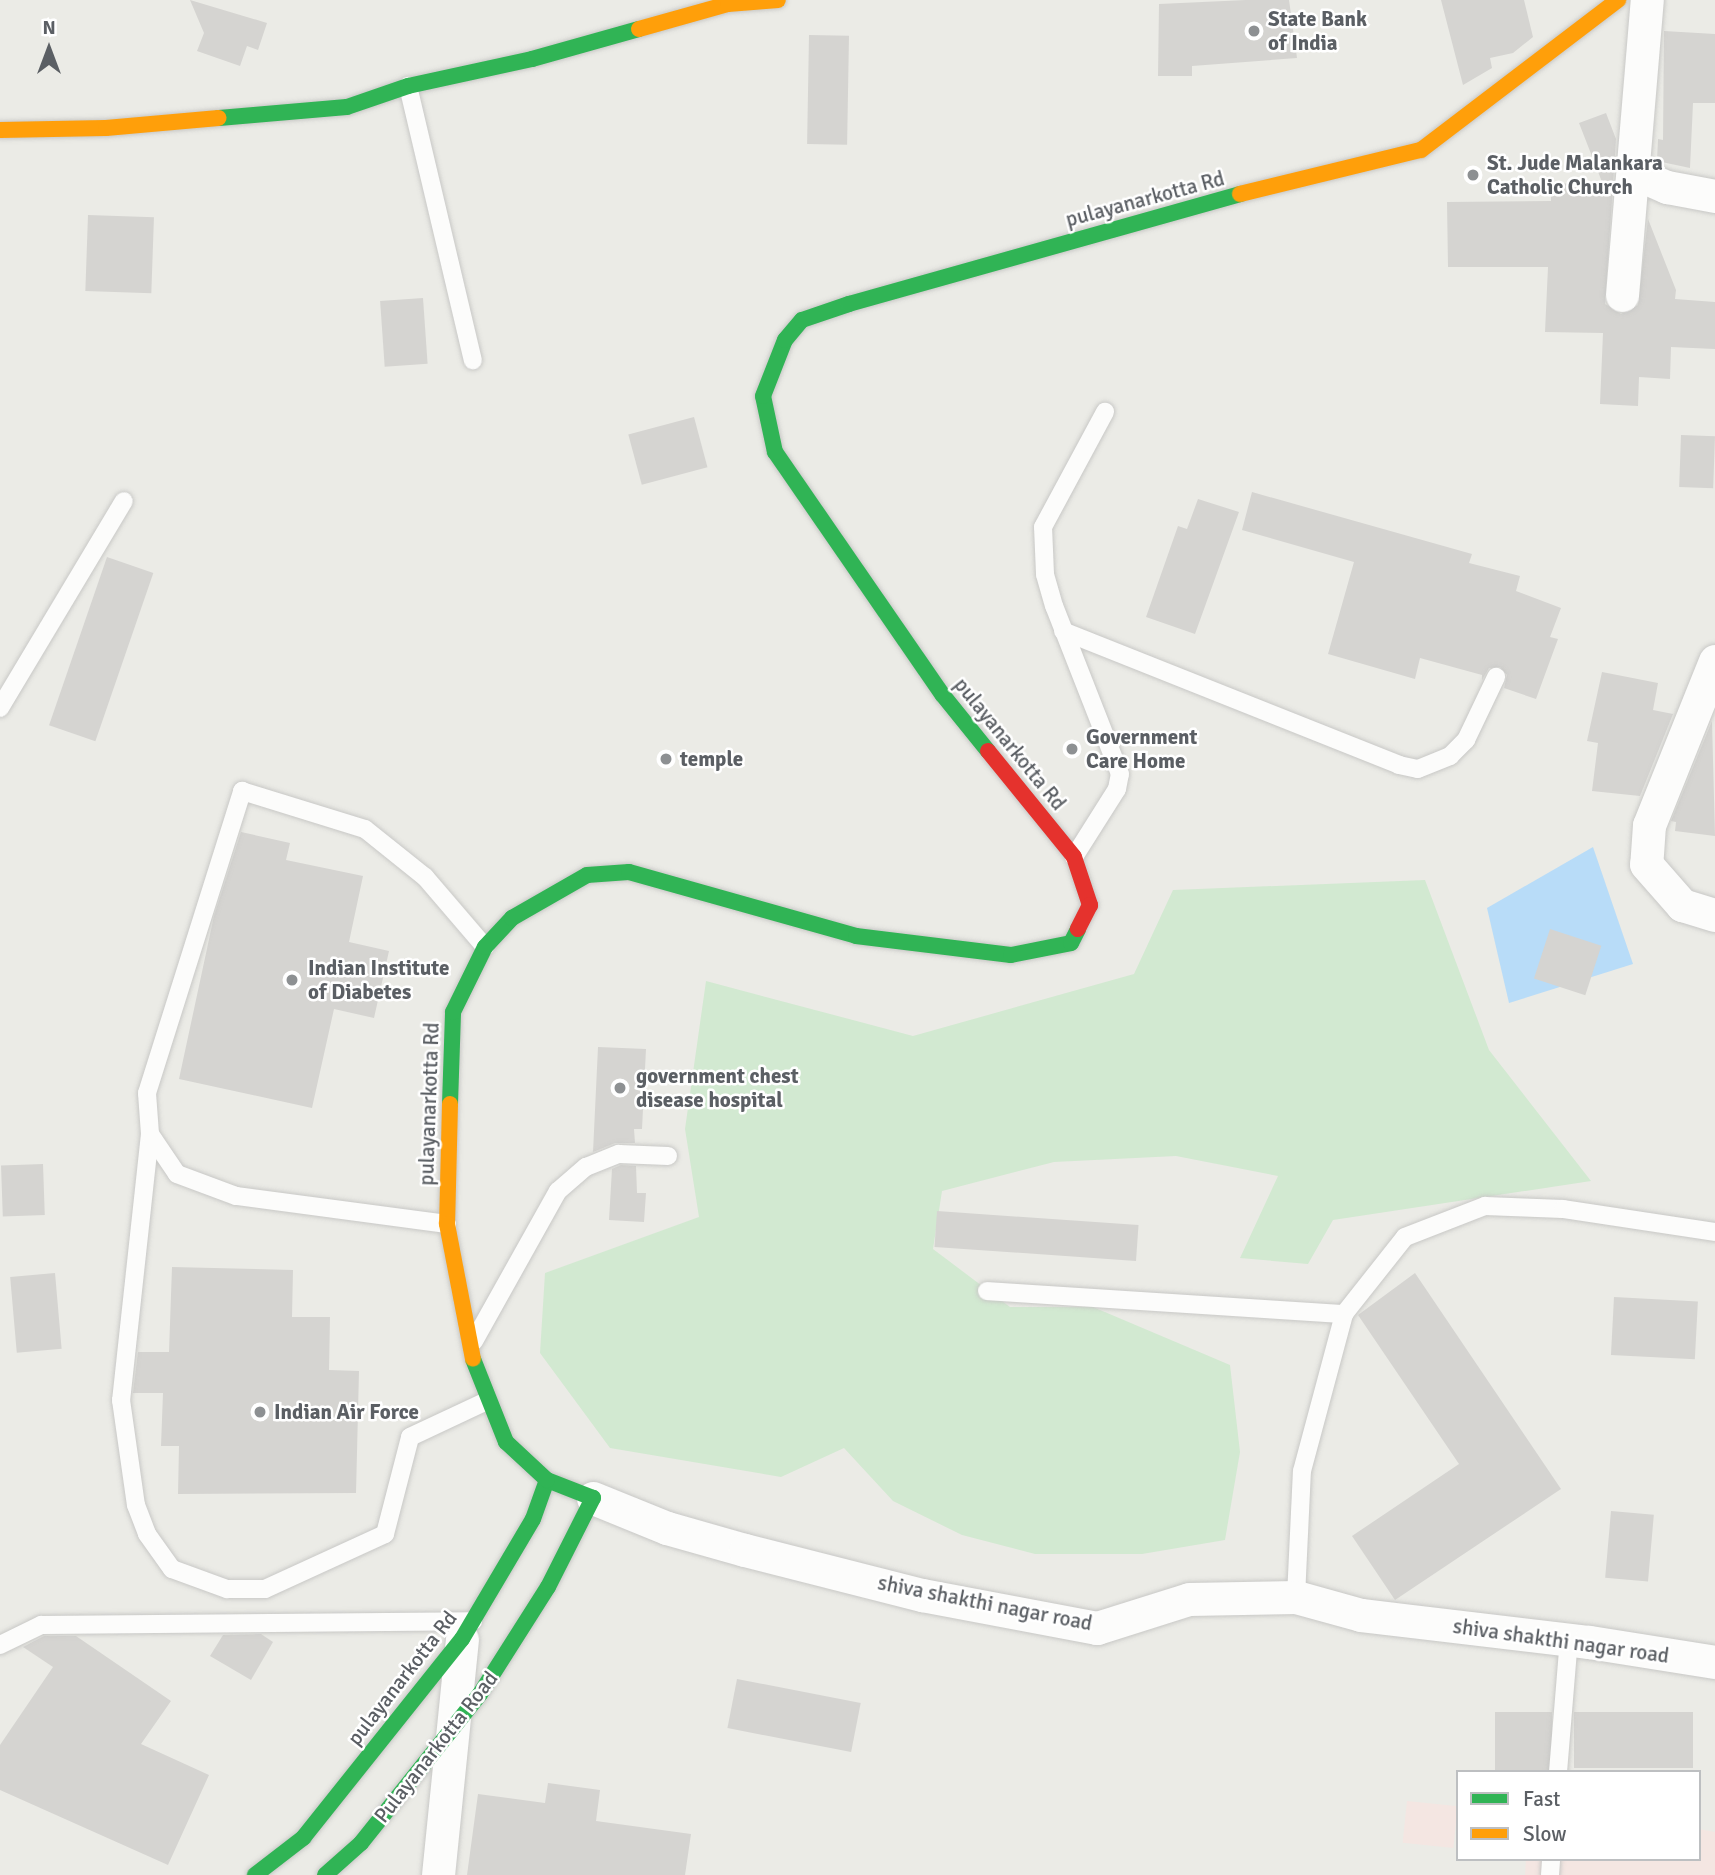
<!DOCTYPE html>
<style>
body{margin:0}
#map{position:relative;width:1715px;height:1875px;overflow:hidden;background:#ebebe6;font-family:Signika,sans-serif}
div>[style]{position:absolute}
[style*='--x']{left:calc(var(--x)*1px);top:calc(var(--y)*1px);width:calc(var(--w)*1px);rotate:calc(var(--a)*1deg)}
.medical>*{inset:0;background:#f4e6e2;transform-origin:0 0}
.green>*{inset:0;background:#d2e9d1}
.water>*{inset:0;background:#b8dcf8}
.building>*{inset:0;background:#d5d4d1;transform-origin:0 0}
.roads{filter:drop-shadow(0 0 2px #c8c8c6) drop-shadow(0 0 2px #c8c8c6)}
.lane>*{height:18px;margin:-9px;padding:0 9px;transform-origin:9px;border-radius:9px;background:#fcfcfb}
.street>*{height:33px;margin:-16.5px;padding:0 16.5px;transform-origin:16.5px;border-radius:16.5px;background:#fcfcfb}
.fast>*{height:16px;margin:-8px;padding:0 8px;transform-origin:8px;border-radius:8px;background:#30b455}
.slow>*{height:16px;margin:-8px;padding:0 8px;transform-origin:8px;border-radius:8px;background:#ff9f0a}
.jam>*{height:16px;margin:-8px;padding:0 8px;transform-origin:8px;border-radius:8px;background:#e5322d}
.dots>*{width:19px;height:19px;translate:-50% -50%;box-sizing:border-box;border:4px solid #fff;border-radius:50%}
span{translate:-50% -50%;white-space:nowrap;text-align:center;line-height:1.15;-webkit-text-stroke:5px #fff;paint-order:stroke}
.poi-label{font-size:21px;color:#5b5f64;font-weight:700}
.left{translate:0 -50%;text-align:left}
.street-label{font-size:21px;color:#5b5f64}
.legend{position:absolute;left:1456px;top:1770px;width:245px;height:91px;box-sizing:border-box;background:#fff;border:2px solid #bdbfc1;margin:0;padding:9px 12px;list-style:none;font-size:21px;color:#5b5f64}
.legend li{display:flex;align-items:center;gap:14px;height:35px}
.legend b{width:35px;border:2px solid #bdbfc1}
.north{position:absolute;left:14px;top:14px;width:70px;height:70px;-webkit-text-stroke:5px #fff;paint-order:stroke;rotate:0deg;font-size:19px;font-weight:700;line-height:28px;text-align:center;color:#5b5f64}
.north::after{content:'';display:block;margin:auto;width:24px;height:32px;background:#5b5f64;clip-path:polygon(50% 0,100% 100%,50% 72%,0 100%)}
</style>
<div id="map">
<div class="medical">
<div style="left:1407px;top:1801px;width:51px;height:42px;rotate:6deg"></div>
<div style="clip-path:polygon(1699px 1829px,1715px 1832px,1715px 1875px,1525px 1875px,1526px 1859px,1699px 1859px)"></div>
</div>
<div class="green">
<div style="clip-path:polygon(1425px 880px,1489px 1050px,1591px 1181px,1333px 1220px,1308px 1264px,1240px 1258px,1278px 1176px,1176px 1156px,1054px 1162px,942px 1191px,933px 1249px,1010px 1307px,1093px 1307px,1230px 1365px,1240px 1452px,1225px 1540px,1142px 1554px,1035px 1554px,962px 1535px,893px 1501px,844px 1448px,781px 1477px,610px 1448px,540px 1353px,545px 1273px,699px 1217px,685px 1129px,706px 981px,913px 1036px,1134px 974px,1173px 890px)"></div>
</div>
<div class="water">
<div style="clip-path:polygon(1593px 847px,1633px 964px,1509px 1003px,1487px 908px)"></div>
</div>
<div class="building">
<div style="clip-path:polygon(190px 0,267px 23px,258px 50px,247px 46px,240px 66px,197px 51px,204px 33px)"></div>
<div style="clip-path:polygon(1246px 0,1289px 0,1297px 58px,1192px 66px,1192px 76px,1158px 76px,1159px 4px)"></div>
<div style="clip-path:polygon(1441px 0,1524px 0,1533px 37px,1513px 53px,1490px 58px,1492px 68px,1463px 85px)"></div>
<div style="clip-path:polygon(1664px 31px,1715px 34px,1715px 103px,1693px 103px,1690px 168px,1657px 161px,1658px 139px,1663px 140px)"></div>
<div style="left:809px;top:35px;width:40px;height:109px;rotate:1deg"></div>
<div style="clip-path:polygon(1606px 113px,1616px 139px,1605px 304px,1621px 314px,1638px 305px,1648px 219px,1676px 290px,1675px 299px,1715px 302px,1715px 349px,1671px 347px,1670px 379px,1639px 377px,1638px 406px,1600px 404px,1603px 333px,1545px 332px,1548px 267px,1448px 267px,1447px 202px,1551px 201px,1551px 184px,1602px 182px,1579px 123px)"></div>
<div style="left:88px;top:215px;width:66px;height:76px;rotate:2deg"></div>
<div style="left:423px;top:298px;width:66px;height:43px;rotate:86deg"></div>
<div style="left:694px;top:417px;width:52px;height:68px;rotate:75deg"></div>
<div style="left:1681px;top:435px;width:34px;height:52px;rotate:2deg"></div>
<div style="clip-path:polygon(1252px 492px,1472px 554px,1469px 563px,1520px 576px,1516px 591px,1561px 608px,1550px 637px,1558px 639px,1536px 699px,1504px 688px,1507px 675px,1500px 667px,1489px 668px,1482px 680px,1482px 675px,1420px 658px,1415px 679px,1328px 654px,1354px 562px,1242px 530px)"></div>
<div style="clip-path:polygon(1198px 499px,1239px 512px,1195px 634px,1146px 617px,1178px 526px,1187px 529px)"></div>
<div style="left:107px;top:557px;width:49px;height:178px;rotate:19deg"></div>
<div style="clip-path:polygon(1602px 672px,1658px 683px,1653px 710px,1673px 714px,1640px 796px,1592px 791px,1598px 743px,1587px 741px)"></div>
<div style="clip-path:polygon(1712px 721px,1715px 836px,1675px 831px,1676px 822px,1671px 821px)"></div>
<div style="clip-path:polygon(241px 832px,290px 843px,286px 860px,363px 876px,349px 942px,389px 951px,374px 1018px,334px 1009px,312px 1108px,179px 1079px,214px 916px)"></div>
<div style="left:1550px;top:929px;width:54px;height:52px;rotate:18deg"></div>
<div style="clip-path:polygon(598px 1047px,646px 1049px,642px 1129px,634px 1129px,635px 1143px,615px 1143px,593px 1152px)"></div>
<div style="left:43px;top:1164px;width:51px;height:42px;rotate:88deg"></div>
<div style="clip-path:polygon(621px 1165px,636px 1166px,637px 1193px,646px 1193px,644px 1222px,609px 1220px,612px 1169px)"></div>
<div style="left:937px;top:1211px;width:202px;height:36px;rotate:4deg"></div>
<div style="clip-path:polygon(172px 1267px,293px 1270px,292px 1317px,330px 1317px,329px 1370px,359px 1371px,356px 1493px,178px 1494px,179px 1446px,161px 1446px,163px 1393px,133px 1393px,138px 1352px,169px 1352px)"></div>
<div style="left:55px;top:1273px;width:76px;height:45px;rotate:85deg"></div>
<div style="clip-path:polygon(1415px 1273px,1561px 1489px,1395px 1600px,1352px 1536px,1459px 1464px,1358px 1315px)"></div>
<div style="left:1614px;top:1297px;width:84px;height:58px;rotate:3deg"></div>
<div style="left:1611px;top:1511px;width:43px;height:67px;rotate:5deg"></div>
<div style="clip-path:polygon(261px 1634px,273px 1642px,251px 1680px,210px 1656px,223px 1635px)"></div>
<div style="clip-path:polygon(44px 1636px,76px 1636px,171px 1701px,141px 1744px,209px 1775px,168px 1865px,0 1790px,0 1745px,53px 1667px,23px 1647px)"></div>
<div style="left:737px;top:1679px;width:126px;height:50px;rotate:11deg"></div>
<div style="left:1495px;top:1712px;width:57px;height:60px"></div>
<div style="left:1574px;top:1712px;width:119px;height:56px"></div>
<div style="clip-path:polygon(548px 1783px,600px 1790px,596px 1821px,691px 1834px,685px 1875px,467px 1875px,478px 1794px,545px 1803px)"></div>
</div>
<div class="roads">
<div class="lane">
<div style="--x:408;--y:86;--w:282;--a:76.7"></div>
<div style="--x:1063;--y:631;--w:362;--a:21.7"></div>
<div style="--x:1399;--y:765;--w:19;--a:12"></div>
<div style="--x:1418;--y:769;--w:35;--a:-22"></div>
<div style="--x:1450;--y:756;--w:23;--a:-45"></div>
<div style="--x:1466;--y:740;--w:70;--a:-64.5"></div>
<div style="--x:0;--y:708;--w:241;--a:-59.1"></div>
<div style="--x:1074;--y:857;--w:80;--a:-57.7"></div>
<div style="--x:1117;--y:789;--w:15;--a:-79"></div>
<div style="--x:1120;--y:774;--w:180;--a:-111.4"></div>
<div style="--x:1054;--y:606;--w:33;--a:-106"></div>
<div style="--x:1045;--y:574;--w:47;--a:-92.4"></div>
<div style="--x:1043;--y:527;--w:131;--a:-61.7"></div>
<div style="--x:150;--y:1134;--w:268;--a:96.2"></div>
<div style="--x:121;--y:1400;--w:106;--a:81.9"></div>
<div style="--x:136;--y:1505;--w:31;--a:69"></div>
<div style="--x:147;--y:1534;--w:43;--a:54.5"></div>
<div style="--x:172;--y:1569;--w:59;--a:20"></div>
<div style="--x:227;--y:1589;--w:38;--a:0"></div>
<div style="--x:265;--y:1589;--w:132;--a:-24.6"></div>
<div style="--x:385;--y:1534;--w:100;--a:-75.5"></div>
<div style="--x:410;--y:1437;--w:85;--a:-25.1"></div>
<div style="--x:447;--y:1224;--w:213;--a:-172.4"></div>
<div style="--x:236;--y:1196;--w:63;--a:-159.6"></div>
<div style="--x:177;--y:1174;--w:48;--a:-124"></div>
<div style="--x:150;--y:1134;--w:41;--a:-94.2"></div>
<div style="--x:147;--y:1093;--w:317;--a:-72.5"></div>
<div style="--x:242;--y:791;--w:129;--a:17.2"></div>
<div style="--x:365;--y:829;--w:77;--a:38.7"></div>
<div style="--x:425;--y:877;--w:92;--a:49.4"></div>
<div style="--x:987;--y:1291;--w:358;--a:3.7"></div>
<div style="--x:474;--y:1341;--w:172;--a:-60.8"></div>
<div style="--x:558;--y:1191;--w:37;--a:-41"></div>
<div style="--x:586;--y:1167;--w:35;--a:-22"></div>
<div style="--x:619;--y:1154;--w:49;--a:2.3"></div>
<div style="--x:1296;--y:1597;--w:126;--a:-87.3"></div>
<div style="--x:1302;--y:1471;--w:163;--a:-75"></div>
<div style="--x:1344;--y:1314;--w:98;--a:-51.6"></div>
<div style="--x:1405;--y:1237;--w:86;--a:-21.2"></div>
<div style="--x:1485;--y:1206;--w:78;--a:2.2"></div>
<div style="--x:1563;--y:1209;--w:154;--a:8.6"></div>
<div style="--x:0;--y:1645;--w:46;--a:-26"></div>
<div style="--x:41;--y:1625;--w:432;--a:-0.5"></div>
<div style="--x:1558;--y:1772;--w:133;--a:-85.3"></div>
<div style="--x:1550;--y:1875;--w:16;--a:-86"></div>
</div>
<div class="street">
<div style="--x:1635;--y:173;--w:35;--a:24"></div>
<div style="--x:1667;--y:187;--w:49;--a:10.6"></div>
<div style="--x:1622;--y:295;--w:296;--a:-85.2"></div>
<div style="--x:1715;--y:661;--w:177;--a:111.9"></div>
<div style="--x:1649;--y:825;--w:39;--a:94"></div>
<div style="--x:1646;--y:864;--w:55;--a:48.7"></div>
<div style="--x:1682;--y:905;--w:34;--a:17"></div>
<div style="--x:593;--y:1498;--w:80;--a:22.1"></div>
<div style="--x:667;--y:1528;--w:81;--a:15.8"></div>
<div style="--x:745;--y:1550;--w:183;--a:14.3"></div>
<div style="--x:922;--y:1595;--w:178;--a:10.7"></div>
<div style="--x:1097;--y:1628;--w:96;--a:-17.5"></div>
<div style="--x:1189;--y:1599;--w:107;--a:-1.1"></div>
<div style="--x:1296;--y:1597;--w:67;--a:15.5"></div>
<div style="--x:1361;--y:1615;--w:230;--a:6.8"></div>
<div style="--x:1589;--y:1642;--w:128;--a:9"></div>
<div style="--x:438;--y:1875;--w:237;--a:-84.2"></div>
</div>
<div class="fast">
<div style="--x:219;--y:118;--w:128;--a:-4.9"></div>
<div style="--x:347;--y:107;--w:65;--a:-19"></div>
<div style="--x:408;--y:86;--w:127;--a:-12.3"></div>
<div style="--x:532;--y:59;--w:111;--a:-15.7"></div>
<div style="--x:988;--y:751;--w:73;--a:-128.9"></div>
<div style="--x:942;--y:694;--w:294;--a:-124.6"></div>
<div style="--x:775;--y:452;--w:57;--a:-102.1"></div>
<div style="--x:763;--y:396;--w:60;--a:-68.6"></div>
<div style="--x:785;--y:340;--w:26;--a:-50"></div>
<div style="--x:802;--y:320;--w:50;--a:-18.8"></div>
<div style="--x:849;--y:304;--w:406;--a:-15.7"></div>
<div style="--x:450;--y:1104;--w:92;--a:-88.1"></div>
<div style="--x:453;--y:1012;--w:72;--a:-63.8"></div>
<div style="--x:485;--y:947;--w:40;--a:-47"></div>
<div style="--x:512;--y:918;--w:86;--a:-29.8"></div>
<div style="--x:587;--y:875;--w:42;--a:-4.1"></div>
<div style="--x:629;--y:872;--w:236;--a:15.7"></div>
<div style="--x:856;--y:936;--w:156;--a:7"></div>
<div style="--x:1011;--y:955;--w:61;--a:-11.3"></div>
<div style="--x:1071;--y:943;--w:16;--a:-63"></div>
<div style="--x:255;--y:1875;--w:61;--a:-37.6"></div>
<div style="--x:303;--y:1838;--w:255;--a:-51.4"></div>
<div style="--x:462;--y:1639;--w:139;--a:-59.4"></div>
<div style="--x:533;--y:1519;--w:41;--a:-70.3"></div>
<div style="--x:325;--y:1875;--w:48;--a:-41.6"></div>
<div style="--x:361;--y:1843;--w:191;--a:-51.4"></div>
<div style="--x:480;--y:1694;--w:127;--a:-57.6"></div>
<div style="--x:548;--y:1587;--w:100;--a:-63.2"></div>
<div style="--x:593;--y:1498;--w:49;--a:-158.6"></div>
<div style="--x:547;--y:1480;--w:56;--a:-137.2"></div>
<div style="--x:506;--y:1442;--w:89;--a:-111.7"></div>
</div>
<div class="slow">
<div style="--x:639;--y:29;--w:92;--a:-15.7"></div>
<div style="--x:728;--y:4;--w:50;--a:-4.6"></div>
<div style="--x:0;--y:130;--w:106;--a:-1.1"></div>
<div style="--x:106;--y:128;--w:113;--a:-5.1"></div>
<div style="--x:1240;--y:194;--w:186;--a:-13.7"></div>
<div style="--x:1421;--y:150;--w:248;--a:-37.3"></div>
<div style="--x:450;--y:1104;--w:120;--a:91.4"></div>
<div style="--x:447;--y:1224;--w:137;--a:79.1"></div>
</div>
<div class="jam">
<div style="--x:988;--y:751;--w:136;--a:50.9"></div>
<div style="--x:1074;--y:857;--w:51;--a:71.6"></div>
<div style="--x:1090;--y:905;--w:27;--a:117"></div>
</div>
</div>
<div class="dots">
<div style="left:1254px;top:31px;background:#8d9092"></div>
<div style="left:1473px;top:175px;background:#8d9092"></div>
<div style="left:1072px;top:749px;background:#8d9092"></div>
<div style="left:666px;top:759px;background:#8d9092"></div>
<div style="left:292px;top:980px;background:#8d9092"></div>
<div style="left:620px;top:1088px;background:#8d9092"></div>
<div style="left:260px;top:1412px;background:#8d9092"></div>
</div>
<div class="poi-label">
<span class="left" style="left:1268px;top:31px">State Bank<br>of India</span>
<span class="left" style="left:1487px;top:175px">St. Jude Malankara<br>Catholic Church</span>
<span class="left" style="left:1086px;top:749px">Government<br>Care Home</span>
<span class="left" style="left:680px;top:759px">temple</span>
<span class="left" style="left:308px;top:980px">Indian Institute<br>of Diabetes</span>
<span class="left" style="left:636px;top:1088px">government chest<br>disease hospital</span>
<span class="left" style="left:274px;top:1412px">Indian Air Force</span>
</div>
<div class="street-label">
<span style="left:1145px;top:199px;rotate:-15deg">pulayanarkotta Rd</span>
<span style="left:1010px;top:744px;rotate:51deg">pulayanarkotta Rd</span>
<span style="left:429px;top:1104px;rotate:-88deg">pulayanarkotta Rd</span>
<span style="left:985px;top:1603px;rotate:11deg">shiva shakthi nagar road</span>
<span style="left:1561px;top:1641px;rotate:8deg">shiva shakthi nagar road</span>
<span style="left:402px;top:1678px;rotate:-52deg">pulayanarkotta Rd</span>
<span style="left:436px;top:1747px;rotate:-52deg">Pulayanarkotta Road</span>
</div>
<ul class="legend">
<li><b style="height:9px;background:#30b455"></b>Fast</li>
<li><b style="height:9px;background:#ff9f0a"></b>Slow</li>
</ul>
<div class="north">N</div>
</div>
